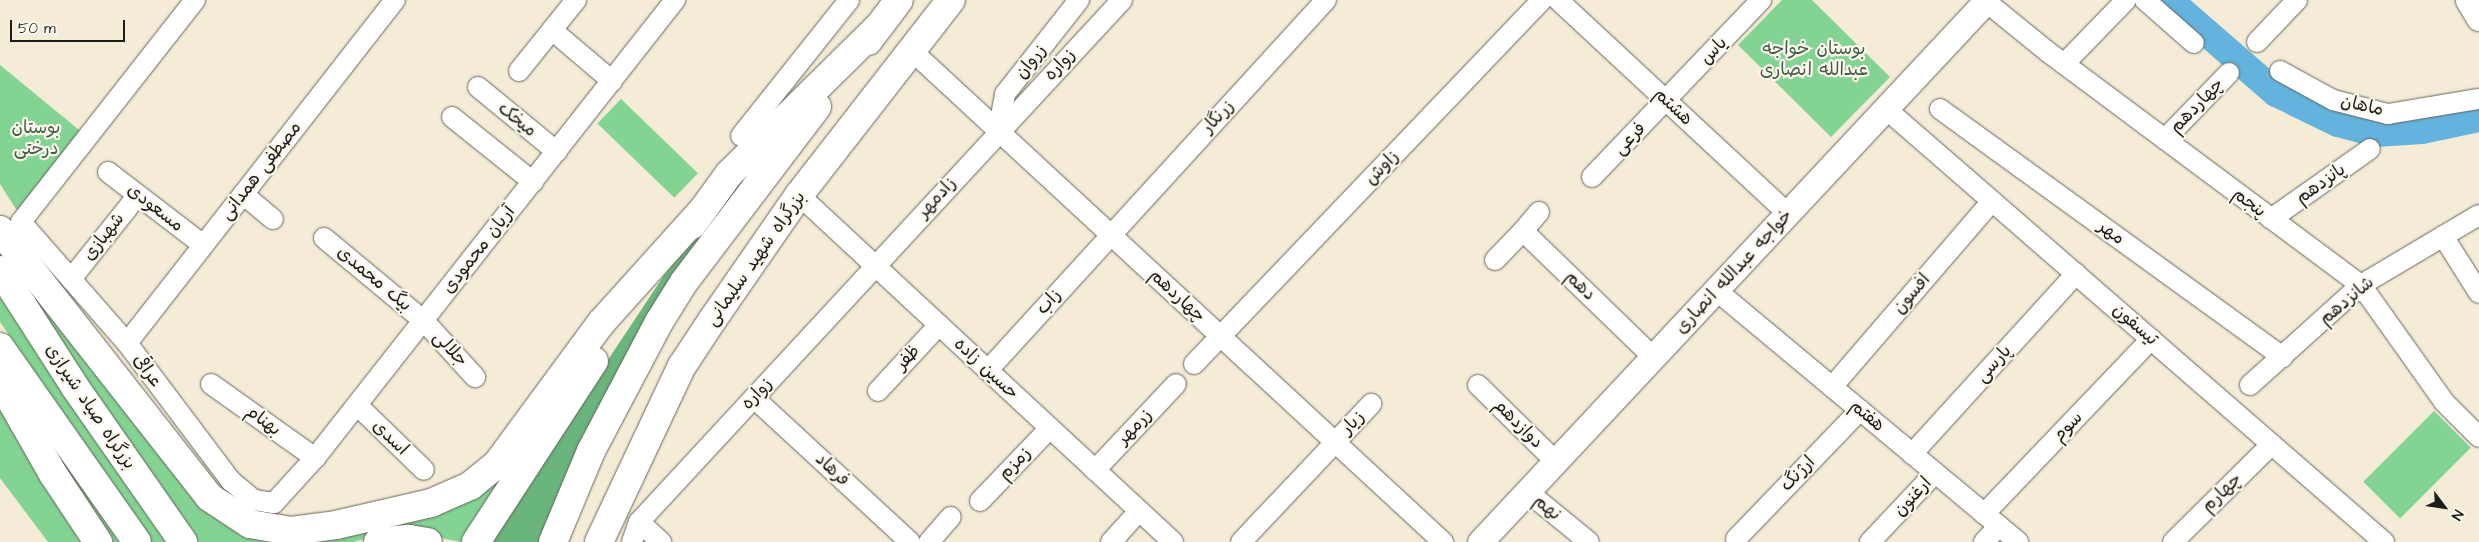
<!DOCTYPE html>
<meta charset="utf-8">
<style>
body{margin:0}
#map{position:relative;width:2479px;height:542px;overflow:hidden;background:#f4ecd6;font-family:"Architects Daughter","Playpen Sans Arabic",sans-serif}
div>[style]{position:absolute}
[style*='--x']{left:calc(var(--x)*1px);top:calc(var(--y)*1px);width:calc(var(--w)*1px);rotate:calc(var(--a)*1deg)}
.green>*{inset:0;background:#83d393;transform-origin:0 0}
.forest>*{inset:0;background:#6ab57d}
.river>*{height:28px;margin:-14px;padding:0 14px;transform-origin:14px;border-radius:14px;background:#63b3de}
.roads{filter:drop-shadow(0 0 1px #68655d) drop-shadow(0 0 1px #68655d)}
.minor>*{height:20px;margin:-10px;padding:0 10px;transform-origin:10px;border-radius:10px;background:#fff}
.major>*{height:25px;margin:-12.5px;padding:0 12.5px;transform-origin:12.5px;border-radius:12.5px;background:#fff}
.highway>*{height:28px;margin:-14px;padding:0 14px;transform-origin:14px;border-radius:14px;background:#fff}
span{translate:-50% -50%;white-space:nowrap;text-align:center;line-height:1.15;-webkit-text-stroke:4.5px #fbf7ec;paint-order:stroke}
.park-label{font-size:18px;color:#405c46}
.street-label{font-size:18px;color:#1c1c1c}
.north{position:absolute;left:2419px;top:482px;width:50px;height:50px;-webkit-text-stroke:4px #fbf7ec;paint-order:stroke;rotate:121deg;font-size:14px;font-weight:700;line-height:20px;text-align:center;color:#1c1c1c}
.north::after{content:'';display:block;margin:auto;width:18px;height:22px;background:#1c1c1c;clip-path:polygon(50% 0,100% 100%,50% 72%,0 100%)}
.scale{position:absolute;left:10px;top:20px;width:115px;height:22px;box-sizing:border-box;border:2px solid #1c1c1c;border-top:0;padding-left:6px;font-size:15px;line-height:18px;white-space:nowrap;color:#1c1c1c;-webkit-text-stroke:4px #fbf7ec;paint-order:stroke}
</style>
<div id="map">
<div class="green">
<div style="clip-path:polygon(1782px 0,1812px 0,1890px 77px,1831px 137px,1738px 45px)"></div>
<div style="clip-path:polygon(0 65px,84px 134px,21px 217px,0 184px)"></div>
<div style="left:621px;top:99px;width:107px;height:34px;rotate:44deg"></div>
<div style="clip-path:polygon(0 244px,192px 487px,288px 537px,513px 463px,461px 542px,430px 536px,369px 538px,353px 542px,199px 542px,0 255px)"></div>
<div style="clip-path:polygon(0 297px,15px 320px,168px 542px,150px 542px,0 322px)"></div>
<div style="clip-path:polygon(0 395px,91px 542px,48px 542px,0 478px)"></div>
<div style="left:2434px;top:411px;width:52px;height:100px;rotate:45deg"></div>
<div style="clip-path:polygon(38px 419px,122px 542px,102px 542px)"></div>
</div>
<div class="forest">
<div style="clip-path:polygon(758px 156px,764px 161px,544px 542px,487px 542px,665px 274px)"></div>
</div>
<div class="river">
<div style="--x:2169;--y:0;--w:142;--a:41"></div>
<div style="--x:2276;--y:93;--w:69;--a:25.8"></div>
<div style="--x:2338;--y:123;--w:39;--a:15"></div>
<div style="--x:2376;--y:133;--w:46;--a:-3.7"></div>
<div style="--x:2422;--y:130;--w:58;--a:-11.9"></div>
</div>
<div class="roads">
<div class="minor">
<div style="--x:195;--y:0;--w:282;--a:128.1"></div>
<div style="--x:21;--y:222;--w:161;--a:48.8"></div>
<div style="--x:127;--y:343;--w:173;--a:53"></div>
<div style="--x:231;--y:481;--w:30;--a:40"></div>
<div style="--x:254;--y:500;--w:20;--a:9"></div>
<div style="--x:274;--y:503;--w:61;--a:-47.7"></div>
<div style="--x:315;--y:458;--w:583;--a:-51.83"></div>
<div style="--x:1558;--y:0;--w:314;--a:42.9"></div>
<div style="--x:1984;--y:0;--w:82;--a:39.1"></div>
<div style="--x:2048;--y:52;--w:390;--a:36.7"></div>
<div style="--x:2361;--y:285;--w:143;--a:54.6"></div>
<div style="--x:2444;--y:402;--w:49;--a:45"></div>
<div style="--x:2145;--y:0;--w:65;--a:41.3"></div>
<div style="--x:552;--y:30;--w:79;--a:40.4"></div>
<div style="--x:2257;--y:42;--w:58;--a:-46.4"></div>
<div style="--x:911;--y:50;--w:725;--a:42.76"></div>
<div style="--x:2064;--y:64;--w:89;--a:-45.9"></div>
<div style="--x:519;--y:71;--w:91;--a:-51.2"></div>
<div style="--x:2280;--y:71;--w:60;--a:28.7"></div>
<div style="--x:2333;--y:100;--w:57;--a:14.3"></div>
<div style="--x:2388;--y:114;--w:92;--a:-9.4"></div>
<div style="--x:478;--y:87;--w:102;--a:39.4"></div>
<div style="--x:1886;--y:109;--w:660;--a:41.01"></div>
<div style="--x:1940;--y:109;--w:423;--a:35.9"></div>
<div style="--x:452;--y:117;--w:104;--a:38.7"></div>
<div style="--x:998;--y:131;--w:38;--a:-79"></div>
<div style="--x:1005;--y:94;--w:120;--a:-51.8"></div>
<div style="--x:741;--y:136;--w:174;--a:-51.5"></div>
<div style="--x:2165;--y:139;--w:92;--a:-45.9"></div>
<div style="--x:108;--y:172;--w:120;--a:37.5"></div>
<div style="--x:1592;--y:177;--w:245;--a:-46.3"></div>
<div style="--x:243;--y:194;--w:39;--a:40"></div>
<div style="--x:799;--y:195;--w:510;--a:42.86"></div>
<div style="--x:1539;--y:212;--w:25;--a:130"></div>
<div style="--x:1523;--y:231;--w:182;--a:44.1"></div>
<div style="--x:2271;--y:219;--w:121;--a:-35.3"></div>
<div style="--x:2443;--y:236;--w:67;--a:57.7"></div>
<div style="--x:324;--y:238;--w:130;--a:39.7"></div>
<div style="--x:424;--y:321;--w:76;--a:47.7"></div>
<div style="--x:1495;--y:260;--w:40;--a:-46"></div>
<div style="--x:71;--y:279;--w:107;--a:-51.4"></div>
<div style="--x:1717;--y:291;--w:392;--a:39.8"></div>
<div style="--x:127;--y:343;--w:435;--a:-52"></div>
<div style="--x:1194;--y:364;--w:504;--a:-46.29"></div>
<div style="--x:988;--y:370;--w:501;--a:-47.59"></div>
<div style="--x:211;--y:384;--w:128;--a:35.4"></div>
<div style="--x:1478;--y:385;--w:111;--a:44.6"></div>
<div style="--x:2250;--y:385;--w:149;--a:-42"></div>
<div style="--x:2361;--y:285;--w:137;--a:-30.7"></div>
<div style="--x:1832;--y:387;--w:245;--a:-49.3"></div>
<div style="--x:878;--y:391;--w:90;--a:-47.3"></div>
<div style="--x:754;--y:398;--w:212;--a:42.7"></div>
<div style="--x:357;--y:405;--w:93;--a:44.1"></div>
<div style="--x:1912;--y:454;--w:244;--a:-47.7"></div>
<div style="--x:1095;--y:470;--w:118;--a:-46.7"></div>
<div style="--x:1296;--y:484;--w:110;--a:-46.8"></div>
<div style="--x:1529;--y:493;--w:77;--a:39.2"></div>
<div style="--x:980;--y:501;--w:101;--a:-46.2"></div>
<div style="--x:1984;--y:514;--w:242;--a:-46.3"></div>
<div style="--x:639;--y:522;--w:30;--a:42"></div>
<div style="--x:1736;--y:539;--w:179;--a:-46.1"></div>
<div style="--x:632;--y:542;--w:21;--a:-71"></div>
<div style="--x:639;--y:522;--w:711;--a:-47.22"></div>
<div style="--x:929;--y:542;--w:33;--a:-49"></div>
<div style="--x:1111;--y:542;--w:42;--a:-47.9"></div>
<div style="--x:1241;--y:542;--w:77;--a:-46.6"></div>
<div style="--x:1870;--y:542;--w:95;--a:-46.7"></div>
<div style="--x:1984;--y:542;--w:22;--a:-47"></div>
<div style="--x:2173;--y:542;--w:139;--a:-44.7"></div>
</div>
<div class="major">
<div style="--x:2468;--y:0;--w:21;--a:59"></div>
<div style="--x:1480;--y:542;--w:742;--a:-46.91"></div>
</div>
<div class="highway">
<div style="--x:868;--y:41;--w:51;--a:-52.9"></div>
<div style="--x:692;--y:225;--w:63;--a:-54"></div>
<div style="--x:729;--y:174;--w:211;--a:-44.6"></div>
<div style="--x:0;--y:230;--w:339;--a:51.9"></div>
<div style="--x:209;--y:497;--w:49;--a:33.4"></div>
<div style="--x:250;--y:524;--w:42;--a:9.7"></div>
<div style="--x:291;--y:531;--w:45;--a:-7.6"></div>
<div style="--x:336;--y:525;--w:98;--a:-13"></div>
<div style="--x:431;--y:503;--w:43;--a:-23.6"></div>
<div style="--x:470;--y:486;--w:35;--a:-39"></div>
<div style="--x:497;--y:464;--w:175;--a:-53.6"></div>
<div style="--x:601;--y:323;--w:151;--a:-48"></div>
<div style="--x:0;--y:270;--w:139;--a:57.3"></div>
<div style="--x:75;--y:387;--w:189;--a:55.1"></div>
<div style="--x:0;--y:347;--w:238;--a:54.9"></div>
<div style="--x:0;--y:381;--w:107;--a:60.3"></div>
<div style="--x:53;--y:474;--w:82;--a:56.5"></div>
<div style="--x:378;--y:542;--w:31;--a:-6"></div>
<div style="--x:409;--y:539;--w:19;--a:9"></div>
<div style="--x:476;--y:542;--w:216;--a:-56.9"></div>
<div style="--x:553;--y:542;--w:99;--a:-67.3"></div>
<div style="--x:591;--y:451;--w:146;--a:-62.2"></div>
<div style="--x:659;--y:322;--w:47;--a:-58"></div>
<div style="--x:684;--y:282;--w:220;--a:-52.8"></div>
<div style="--x:599;--y:542;--w:195;--a:-64.8"></div>
<div style="--x:682;--y:366;--w:56;--a:-56.6"></div>
<div style="--x:713;--y:319;--w:151;--a:-55.3"></div>
<div style="--x:799;--y:195;--w:247;--a:-52.1"></div>
</div>
</div>
<div class="park-label">
<span style="left:1814px;top:60px">بوستان خواجه<br>عبدالله انصاری</span>
<span style="left:36px;top:139px">بوستان<br>درختی</span>
</div>
<div class="street-label">
<span style="left:1714px;top:51px;rotate:-47deg">یاس</span>
<span style="left:1031px;top:62px;rotate:-52deg">زروان</span>
<span style="left:1060px;top:65px;rotate:-47deg">زواره</span>
<span style="left:2197px;top:106px;rotate:-46deg">چهاردهم</span>
<span style="left:2362px;top:106px;rotate:13deg">ماهان</span>
<span style="left:1673px;top:107px;rotate:43deg">هشتم</span>
<span style="left:1218px;top:117px;rotate:-47deg">زرنگار</span>
<span style="left:517px;top:120px;rotate:39deg">میخک</span>
<span style="left:1630px;top:139px;rotate:-45deg">فرعی</span>
<span style="left:1382px;top:168px;rotate:-46deg">زاوش</span>
<span style="left:261px;top:171px;rotate:-52deg">مصطفی همدانی</span>
<span style="left:2321px;top:184px;rotate:-35deg">پانزدهم</span>
<span style="left:937px;top:198px;rotate:-48deg">زادمهر</span>
<span style="left:2249px;top:203px;rotate:37deg">پنجم</span>
<span style="left:155px;top:208px;rotate:38deg">مسعودی</span>
<span style="left:2111px;top:233px;rotate:36deg">مهر</span>
<span style="left:104px;top:237px;rotate:-52deg">شهبازی</span>
<span style="left:479px;top:250px;rotate:-52deg">آریان محمودی</span>
<span style="left:756px;top:259px;rotate:-55deg">بزرگراه شهید سلیمانی</span>
<span style="left:1734px;top:272px;rotate:-47deg">خواجه عبدالله انصاری</span>
<span style="left:374px;top:279px;rotate:40deg">بیگ محمدی</span>
<span style="left:1580px;top:286px;rotate:44deg">دهم</span>
<span style="left:1912px;top:294px;rotate:-49deg">افسون</span>
<span style="left:1177px;top:296px;rotate:43deg">چهاردهم</span>
<span style="left:2347px;top:301px;rotate:-40deg">شانزدهم</span>
<span style="left:1049px;top:302px;rotate:-48deg">زاب</span>
<span style="left:2135px;top:325px;rotate:41deg">تیسفون</span>
<span style="left:450px;top:349px;rotate:47deg">جلالی</span>
<span style="left:908px;top:358px;rotate:-47deg">ظفر</span>
<span style="left:1994px;top:364px;rotate:-48deg">پارسی</span>
<span style="left:986px;top:369px;rotate:43deg">حسین زاده</span>
<span style="left:147px;top:371px;rotate:54deg">عراقی</span>
<span style="left:757px;top:394px;rotate:-47deg">زواره</span>
<span style="left:90px;top:407px;rotate:56deg">بزرگراه صیاد شیرازی</span>
<span style="left:1867px;top:416px;rotate:40deg">هفتم</span>
<span style="left:263px;top:421px;rotate:36deg">بهنام</span>
<span style="left:1353px;top:423px;rotate:-46deg">زیار</span>
<span style="left:1518px;top:424px;rotate:45deg">دوازدهم</span>
<span style="left:1135px;top:427px;rotate:-47deg">زرمهر</span>
<span style="left:2068px;top:427px;rotate:-46deg">سوم</span>
<span style="left:390px;top:438px;rotate:44deg">اسدی</span>
<span style="left:1015px;top:464px;rotate:-46deg">زمزم</span>
<span style="left:832px;top:470px;rotate:43deg">فرهاد</span>
<span style="left:1798px;top:474px;rotate:-46deg">ارژنگ</span>
<span style="left:2222px;top:493px;rotate:-44deg">چهارم</span>
<span style="left:1913px;top:497px;rotate:-47deg">ارغنون</span>
<span style="left:1547px;top:508px;rotate:39deg">نهم</span>
</div>
<div class="north">N</div>
<div class="scale">50 m</div>
</div>
